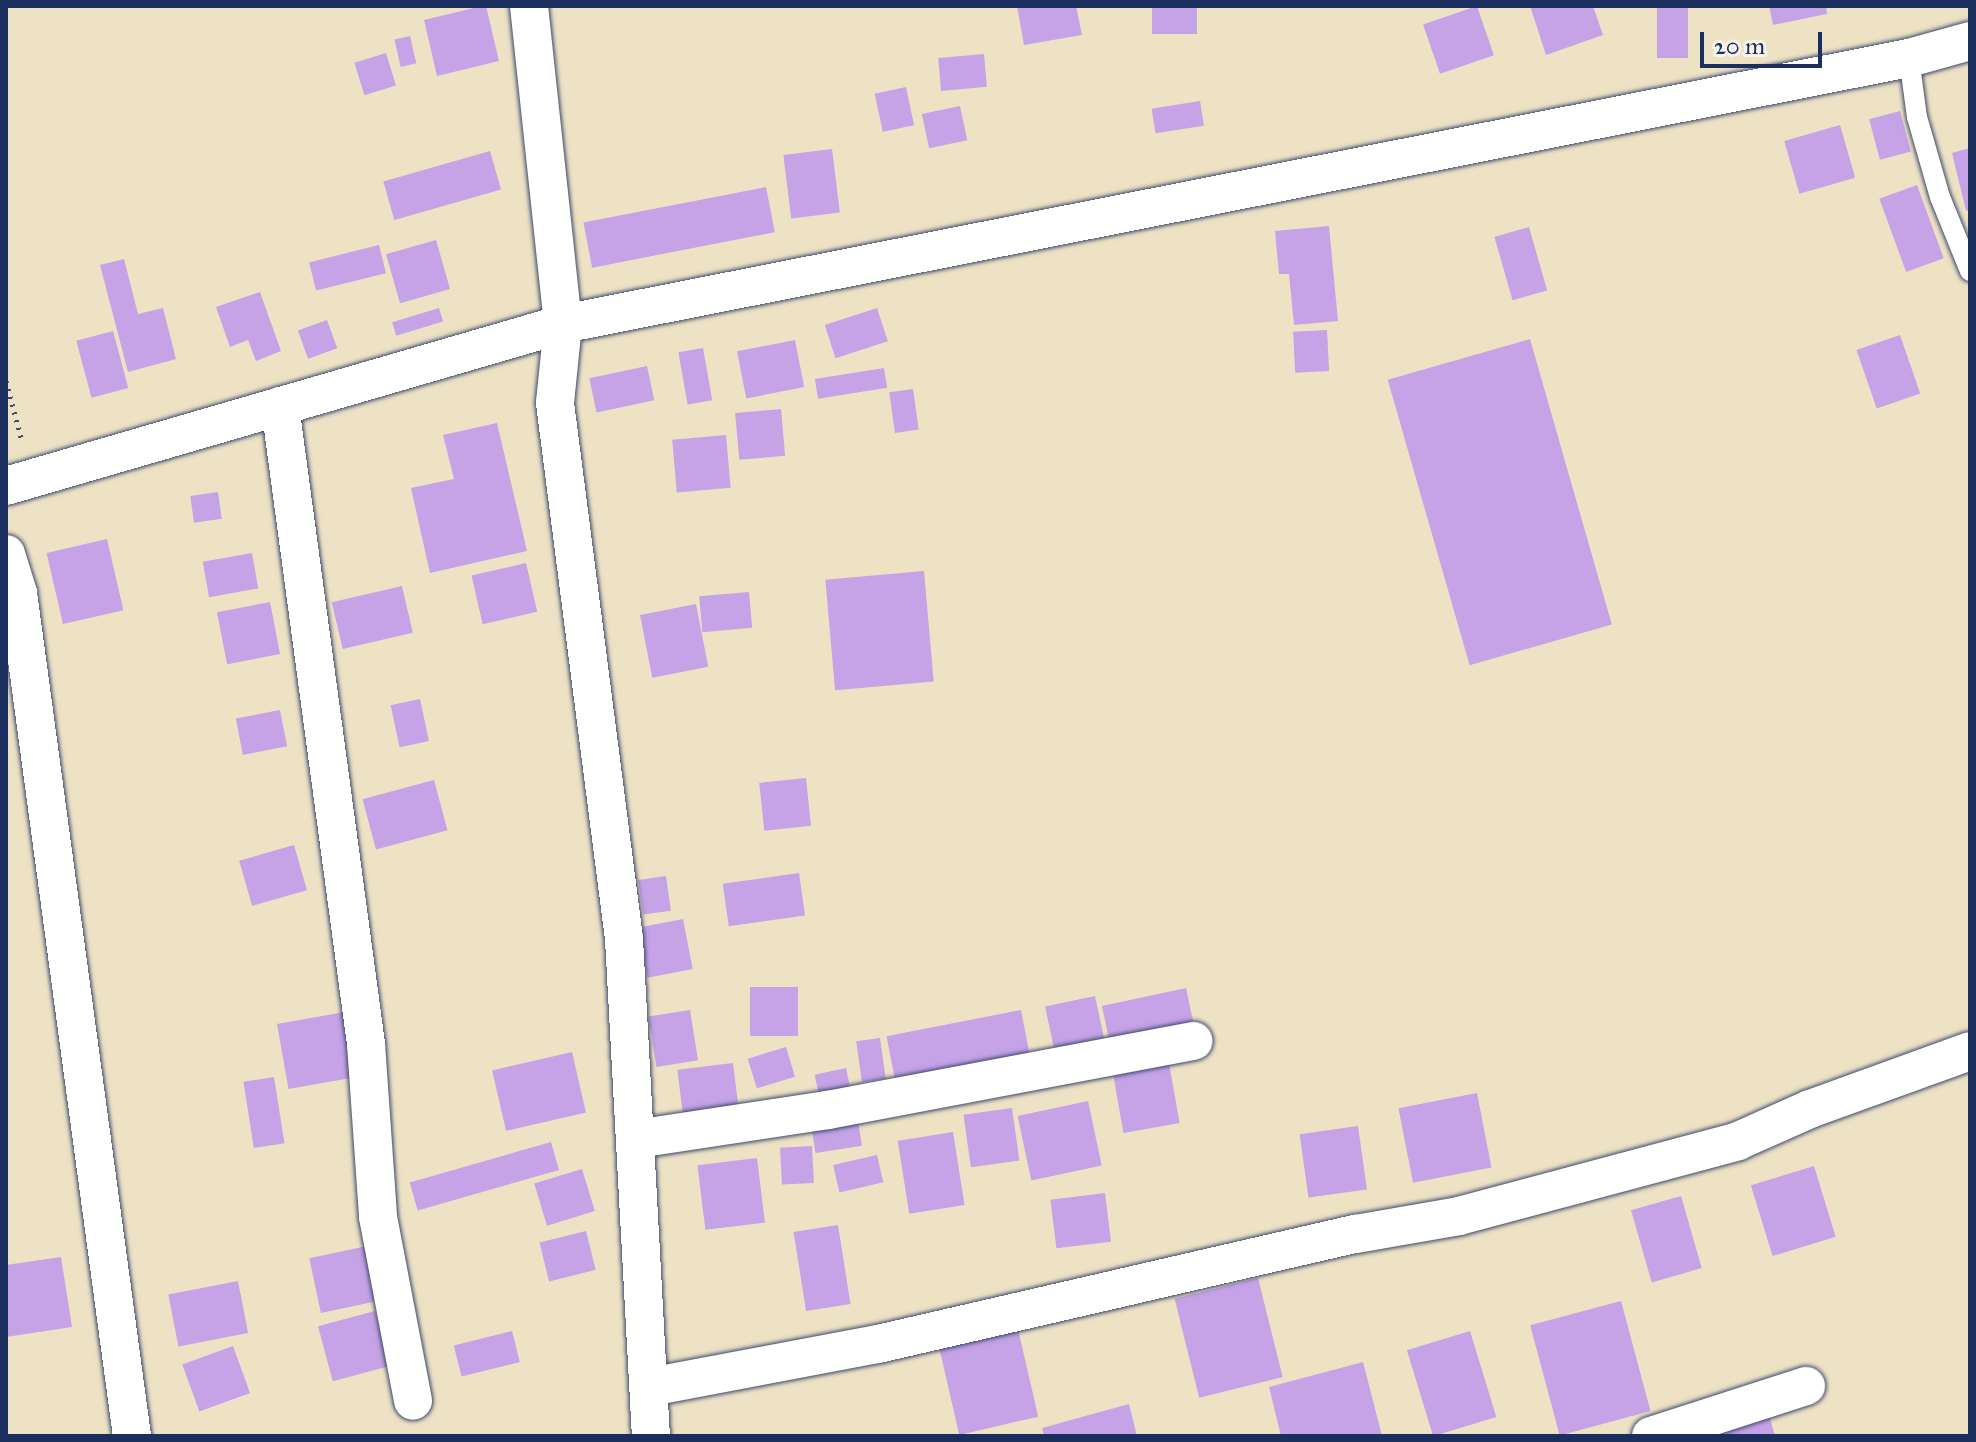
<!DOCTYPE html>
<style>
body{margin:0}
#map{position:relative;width:1976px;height:1442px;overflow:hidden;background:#eee2c5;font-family:"IM FELL Great Primer",serif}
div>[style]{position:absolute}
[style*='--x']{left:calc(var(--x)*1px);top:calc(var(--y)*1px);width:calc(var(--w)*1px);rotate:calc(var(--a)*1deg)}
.building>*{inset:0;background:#c6a2e7;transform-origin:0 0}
.path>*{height:5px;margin-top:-2.5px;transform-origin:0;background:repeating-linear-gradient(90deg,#3b4a6d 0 2px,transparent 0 8px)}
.roads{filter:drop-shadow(0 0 2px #3b4a6d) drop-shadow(0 0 2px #3b4a6d)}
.lane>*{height:20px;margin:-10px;padding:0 10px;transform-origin:10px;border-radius:10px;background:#fff}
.street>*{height:38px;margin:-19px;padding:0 19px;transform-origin:19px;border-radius:19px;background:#fff}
span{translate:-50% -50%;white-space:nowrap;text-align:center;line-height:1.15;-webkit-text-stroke:8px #f7f3e8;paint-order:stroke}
.frame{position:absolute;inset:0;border:8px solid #1b2f5e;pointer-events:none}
.scale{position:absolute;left:1700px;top:32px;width:122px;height:36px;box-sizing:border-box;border:4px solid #1b2f5e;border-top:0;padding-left:10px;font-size:24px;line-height:28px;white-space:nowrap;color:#1b2f5e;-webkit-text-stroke:6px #f7f3e8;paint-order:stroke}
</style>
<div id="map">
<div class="building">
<div style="clip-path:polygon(482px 6px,486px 6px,499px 61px,437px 76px,424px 20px)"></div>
<div style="clip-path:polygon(1017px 6px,1076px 6px,1082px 35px,1024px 45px)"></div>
<div style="left:1152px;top:6px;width:45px;height:28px"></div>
<div style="left:1477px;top:6px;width:52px;height:57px;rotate:71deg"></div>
<div style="clip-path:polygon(1530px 6px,1593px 6px,1603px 35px,1546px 55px)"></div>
<div style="left:1657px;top:6px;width:31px;height:52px"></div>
<div style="clip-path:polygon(1769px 6px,1826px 6px,1827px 14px,1773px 25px)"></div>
<div style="left:410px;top:36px;width:28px;height:16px;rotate:77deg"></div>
<div style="left:386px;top:53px;width:34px;height:33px;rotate:73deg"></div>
<div style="left:984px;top:54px;width:33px;height:46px;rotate:85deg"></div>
<div style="left:906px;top:87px;width:39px;height:32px;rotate:78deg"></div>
<div style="left:1200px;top:101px;width:25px;height:49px;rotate:81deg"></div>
<div style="left:960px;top:106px;width:35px;height:39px;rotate:78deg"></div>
<div style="left:1900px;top:111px;width:42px;height:32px;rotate:75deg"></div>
<div style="left:1840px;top:125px;width:55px;height:58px;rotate:74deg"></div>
<div style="clip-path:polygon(1970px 148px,1970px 210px,1966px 211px,1952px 153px)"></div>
<div style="left:832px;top:149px;width:64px;height:49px;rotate:83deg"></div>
<div style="left:490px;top:151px;width:40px;height:111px;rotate:74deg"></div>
<div style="left:1917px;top:185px;width:78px;height:40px;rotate:70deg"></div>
<div style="left:766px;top:187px;width:46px;height:186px;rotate:79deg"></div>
<div style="clip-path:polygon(1329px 226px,1338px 321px,1294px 325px,1289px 274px,1279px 274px,1275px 231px)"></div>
<div style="left:1529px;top:227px;width:66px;height:36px;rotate:74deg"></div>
<div style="left:436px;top:240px;width:51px;height:52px;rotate:74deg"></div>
<div style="left:379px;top:245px;width:29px;height:72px;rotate:76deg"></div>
<div style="clip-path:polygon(124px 259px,138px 314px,163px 308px,176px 359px,128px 372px,100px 265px)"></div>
<div style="clip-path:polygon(260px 292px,281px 351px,256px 361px,248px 340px,230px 347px,216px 307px)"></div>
<div style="left:439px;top:308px;width:14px;height:49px;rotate:73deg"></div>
<div style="left:877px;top:308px;width:35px;height:55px;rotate:72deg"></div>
<div style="left:327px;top:320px;width:30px;height:31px;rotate:70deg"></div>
<div style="left:1327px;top:330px;width:41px;height:34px;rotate:87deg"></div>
<div style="left:113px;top:331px;width:59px;height:38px;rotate:75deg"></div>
<div style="left:1900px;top:335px;width:62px;height:46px;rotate:71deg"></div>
<div style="left:1530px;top:339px;width:297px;height:148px;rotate:74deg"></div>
<div style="left:795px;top:340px;width:48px;height:59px;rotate:79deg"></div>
<div style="left:703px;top:348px;width:53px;height:25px;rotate:80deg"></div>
<div style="left:647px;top:366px;width:35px;height:59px;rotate:78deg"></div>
<div style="left:884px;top:368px;width:20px;height:70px;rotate:81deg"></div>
<div style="left:913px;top:389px;width:41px;height:24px;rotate:82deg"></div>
<div style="left:781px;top:409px;width:47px;height:46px;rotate:85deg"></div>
<div style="clip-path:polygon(497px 423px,527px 551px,430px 573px,411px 488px,454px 479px,443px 435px)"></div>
<div style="left:726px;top:435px;width:53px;height:54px;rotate:85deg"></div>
<div style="left:218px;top:492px;width:27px;height:28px;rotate:82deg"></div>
<div style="left:107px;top:539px;width:73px;height:62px;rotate:77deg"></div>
<div style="left:252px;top:553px;width:36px;height:50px;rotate:80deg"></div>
<div style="left:526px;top:563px;width:50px;height:56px;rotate:77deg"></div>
<div style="left:924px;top:571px;width:111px;height:99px;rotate:85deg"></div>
<div style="left:402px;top:586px;width:48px;height:72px;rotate:77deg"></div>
<div style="left:749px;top:592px;width:36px;height:50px;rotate:85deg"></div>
<div style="left:270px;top:602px;width:53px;height:54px;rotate:79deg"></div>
<div style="left:696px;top:604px;width:64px;height:57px;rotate:79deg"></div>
<div style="left:420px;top:699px;width:43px;height:30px;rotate:78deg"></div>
<div style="left:280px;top:710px;width:37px;height:45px;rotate:79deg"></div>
<div style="left:806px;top:778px;width:48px;height:47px;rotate:84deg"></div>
<div style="left:434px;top:780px;width:52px;height:74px;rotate:75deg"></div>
<div style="left:294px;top:845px;width:47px;height:57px;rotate:74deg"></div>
<div style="left:799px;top:873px;width:43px;height:77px;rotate:82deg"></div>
<div style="left:666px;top:876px;width:35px;height:28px;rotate:82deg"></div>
<div style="left:683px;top:919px;width:51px;height:46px;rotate:79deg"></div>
<div style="left:750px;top:987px;width:48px;height:49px"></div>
<div style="left:1186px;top:988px;width:43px;height:86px;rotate:78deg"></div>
<div style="left:1095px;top:996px;width:52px;height:51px;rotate:78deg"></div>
<div style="left:690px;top:1010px;width:51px;height:42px;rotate:81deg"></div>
<div style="left:1021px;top:1010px;width:51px;height:137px;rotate:79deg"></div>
<div style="left:345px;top:1012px;width:66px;height:69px;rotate:80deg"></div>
<div style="left:880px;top:1038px;width:41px;height:24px;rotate:82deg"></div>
<div style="left:786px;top:1047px;width:31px;height:40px;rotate:73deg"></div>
<div style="left:572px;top:1052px;width:62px;height:82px;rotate:77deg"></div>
<div style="left:733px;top:1063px;width:58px;height:56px;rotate:83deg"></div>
<div style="left:1169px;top:1063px;width:61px;height:57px;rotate:80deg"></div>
<div style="left:846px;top:1068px;width:19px;height:32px;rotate:78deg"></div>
<div style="left:274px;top:1077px;width:67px;height:31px;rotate:81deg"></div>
<div style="left:1477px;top:1093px;width:76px;height:80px;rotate:79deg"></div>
<div style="left:1088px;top:1101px;width:66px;height:72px;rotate:78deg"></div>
<div style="left:1012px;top:1108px;width:53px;height:49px;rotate:82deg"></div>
<div style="left:858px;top:1121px;width:25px;height:47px;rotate:81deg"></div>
<div style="left:1358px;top:1126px;width:64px;height:59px;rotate:82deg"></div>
<div style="left:953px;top:1132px;width:74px;height:56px;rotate:81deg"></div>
<div style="left:551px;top:1142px;width:29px;height:147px;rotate:74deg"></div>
<div style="left:812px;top:1146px;width:37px;height:32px;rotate:87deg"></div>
<div style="left:877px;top:1155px;width:28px;height:45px;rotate:77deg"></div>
<div style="left:757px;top:1158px;width:65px;height:60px;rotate:83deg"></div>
<div style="left:1814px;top:1166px;width:74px;height:66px;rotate:73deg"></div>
<div style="left:582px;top:1169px;width:44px;height:50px;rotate:73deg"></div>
<div style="left:1105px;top:1193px;width:49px;height:55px;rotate:83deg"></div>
<div style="left:1681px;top:1196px;width:75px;height:52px;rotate:74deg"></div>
<div style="left:838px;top:1225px;width:80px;height:45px;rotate:81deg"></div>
<div style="left:586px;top:1231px;width:40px;height:48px;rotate:76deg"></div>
<div style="left:367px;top:1246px;width:56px;height:59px;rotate:78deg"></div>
<div style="clip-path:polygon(61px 1257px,72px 1327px,6px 1337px,6px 1265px)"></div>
<div style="left:1258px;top:1278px;width:102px;height:86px;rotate:76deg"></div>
<div style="left:238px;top:1281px;width:53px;height:71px;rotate:79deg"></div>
<div style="left:1621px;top:1301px;width:114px;height:94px;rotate:75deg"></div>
<div style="left:375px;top:1311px;width:57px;height:59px;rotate:75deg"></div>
<div style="left:1018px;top:1329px;width:90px;height:81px;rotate:77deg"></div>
<div style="left:512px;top:1331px;width:32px;height:60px;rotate:76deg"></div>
<div style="left:1470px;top:1331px;width:90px;height:66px;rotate:73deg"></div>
<div style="left:233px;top:1346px;width:50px;height:54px;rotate:70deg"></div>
<div style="clip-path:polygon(1363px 1362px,1382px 1436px,1281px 1436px,1269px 1387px)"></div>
<div style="clip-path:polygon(1129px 1404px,1137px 1436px,1044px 1436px,1042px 1428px)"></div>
<div style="clip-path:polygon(1769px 1415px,1775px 1436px,1705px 1436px)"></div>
</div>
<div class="path">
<div style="--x:6;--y:381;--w:62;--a:75.1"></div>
</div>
<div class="roads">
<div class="lane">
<div style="--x:1909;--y:58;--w:60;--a:82.3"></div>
<div style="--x:1917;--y:117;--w:83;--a:74"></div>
<div style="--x:1940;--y:197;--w:80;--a:67.9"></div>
</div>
<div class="street">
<div style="--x:529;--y:6;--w:320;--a:83.9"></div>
<div style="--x:563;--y:324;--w:79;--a:95.8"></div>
<div style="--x:555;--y:403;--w:540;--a:82.66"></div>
<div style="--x:624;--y:939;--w:498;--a:86.9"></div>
<div style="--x:280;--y:406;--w:644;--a:82.32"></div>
<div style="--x:366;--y:1044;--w:173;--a:86"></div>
<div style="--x:378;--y:1217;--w:187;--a:79.2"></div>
<div style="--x:6;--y:486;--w:580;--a:-16.22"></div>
<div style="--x:563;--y:324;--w:1372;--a:-11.18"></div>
<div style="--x:1909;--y:58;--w:63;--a:-15.6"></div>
<div style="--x:6;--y:554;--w:41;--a:72.9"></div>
<div style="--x:18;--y:593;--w:851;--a:82.3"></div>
<div style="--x:636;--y:1139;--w:194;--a:-8.6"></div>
<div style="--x:828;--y:1110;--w:372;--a:-10.7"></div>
<div style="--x:650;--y:1387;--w:232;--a:-10.7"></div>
<div style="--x:878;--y:1344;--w:490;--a:-13"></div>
<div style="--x:1356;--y:1234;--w:105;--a:-9.9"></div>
<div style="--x:1459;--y:1216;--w:289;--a:-15"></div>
<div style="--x:1738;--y:1141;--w:79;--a:-24"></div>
<div style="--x:1810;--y:1109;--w:170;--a:-19.9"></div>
<div style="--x:1651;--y:1436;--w:163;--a:-17.9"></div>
</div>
</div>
<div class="frame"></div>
<div class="scale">20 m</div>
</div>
